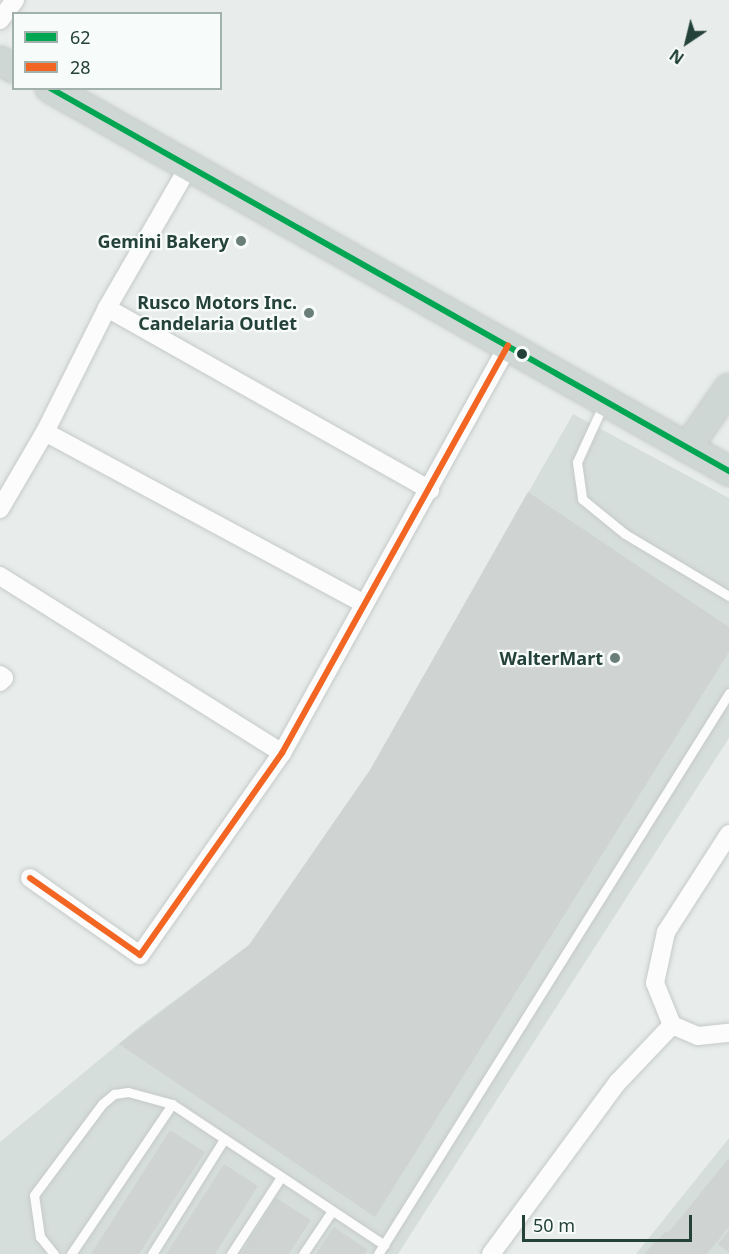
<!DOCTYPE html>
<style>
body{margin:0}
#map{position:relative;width:729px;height:1254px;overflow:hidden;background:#e8edeb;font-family:"Noto Sans",sans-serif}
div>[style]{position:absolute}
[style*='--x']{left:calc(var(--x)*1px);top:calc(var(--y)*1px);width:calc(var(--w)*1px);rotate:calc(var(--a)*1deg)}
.built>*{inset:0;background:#d6dedb}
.building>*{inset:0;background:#cfd4d2}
.roads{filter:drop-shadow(0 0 2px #c5cac8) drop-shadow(0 0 2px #c5cac8)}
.service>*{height:9px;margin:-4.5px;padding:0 4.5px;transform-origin:4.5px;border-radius:4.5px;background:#fcfcfc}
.minor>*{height:18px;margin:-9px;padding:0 9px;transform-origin:9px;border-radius:9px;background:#fcfcfc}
.primary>*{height:28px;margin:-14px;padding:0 14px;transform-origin:14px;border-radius:14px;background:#cfd7d5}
.bus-1>*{height:6px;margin:-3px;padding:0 3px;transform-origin:3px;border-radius:3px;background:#00a651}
.bus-2>*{height:6px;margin:-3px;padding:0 3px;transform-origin:3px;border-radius:3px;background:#f26522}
.dots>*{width:16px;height:16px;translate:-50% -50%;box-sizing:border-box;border:3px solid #f7fbf9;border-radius:50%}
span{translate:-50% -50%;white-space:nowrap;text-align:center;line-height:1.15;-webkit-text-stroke:4.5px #f7fbf9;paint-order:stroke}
.poi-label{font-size:18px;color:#24423a;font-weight:700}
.right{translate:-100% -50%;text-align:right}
.legend{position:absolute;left:12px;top:12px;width:210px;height:78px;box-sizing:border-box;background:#f7fbf9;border:2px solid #a3b1ad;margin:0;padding:8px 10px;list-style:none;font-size:18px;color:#24423a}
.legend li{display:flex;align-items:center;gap:12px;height:30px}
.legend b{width:30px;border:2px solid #a3b1ad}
.north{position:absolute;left:657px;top:12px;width:60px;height:60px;-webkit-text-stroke:4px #f7fbf9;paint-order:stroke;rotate:215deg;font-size:16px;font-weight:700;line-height:24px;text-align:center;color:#24423a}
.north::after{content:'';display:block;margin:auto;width:21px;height:27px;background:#24423a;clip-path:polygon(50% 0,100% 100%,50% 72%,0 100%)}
.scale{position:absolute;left:522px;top:1215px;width:170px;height:27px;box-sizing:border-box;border:3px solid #24423a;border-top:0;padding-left:8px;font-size:18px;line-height:21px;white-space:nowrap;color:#24423a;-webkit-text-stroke:4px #f7fbf9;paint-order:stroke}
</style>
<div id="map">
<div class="built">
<div style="clip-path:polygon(573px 414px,729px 498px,729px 738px,398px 1254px,0 1254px,0 1142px,140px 1026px,249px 945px,370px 770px)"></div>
<div style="clip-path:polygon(729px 1138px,729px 1254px,636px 1254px,721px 1148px)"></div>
</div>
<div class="building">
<div style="clip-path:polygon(528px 492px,729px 627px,729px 652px,375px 1217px,119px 1044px,249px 945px,370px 770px)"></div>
<div style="clip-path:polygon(170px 1130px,205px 1152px,139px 1254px,91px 1254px)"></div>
<div style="clip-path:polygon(729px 1158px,729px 1227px,707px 1254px,644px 1254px,666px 1231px,668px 1233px)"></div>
<div style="clip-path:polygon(224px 1164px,258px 1186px,215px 1254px,166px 1254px)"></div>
<div style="clip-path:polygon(276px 1198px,311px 1220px,289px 1254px,241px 1254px)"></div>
<div style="clip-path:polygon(334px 1227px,368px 1250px,365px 1254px,316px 1254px)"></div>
<div style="clip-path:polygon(729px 1230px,729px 1253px,718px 1244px)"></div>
</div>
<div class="roads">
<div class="service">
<div style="--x:604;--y:403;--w:65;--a:114.6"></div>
<div style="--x:577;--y:462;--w:37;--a:82"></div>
<div style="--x:582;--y:499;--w:55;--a:39.1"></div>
<div style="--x:625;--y:534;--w:121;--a:30.8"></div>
<div style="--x:54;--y:1254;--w:22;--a:-129"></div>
<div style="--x:40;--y:1237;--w:42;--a:-98.1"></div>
<div style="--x:34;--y:1195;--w:114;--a:-53.2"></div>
<div style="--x:102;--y:1104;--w:16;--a:-40"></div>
<div style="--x:114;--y:1094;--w:14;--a:-8"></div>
<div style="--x:128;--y:1092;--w:46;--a:15.3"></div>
<div style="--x:172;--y:1104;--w:255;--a:33.6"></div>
<div style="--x:71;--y:1254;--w:181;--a:-56"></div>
<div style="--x:152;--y:1254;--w:136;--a:-57.9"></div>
<div style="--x:231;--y:1254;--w:92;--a:-57"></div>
<div style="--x:303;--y:1254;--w:52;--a:-56"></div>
<div style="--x:378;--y:1254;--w:662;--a:-57.97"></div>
</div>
<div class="minor">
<div style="--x:0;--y:20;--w:25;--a:-53"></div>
<div style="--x:107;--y:308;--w:371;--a:29.4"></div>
<div style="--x:45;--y:432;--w:362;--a:28.3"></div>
<div style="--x:0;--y:509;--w:89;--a:-59.7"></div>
<div style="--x:45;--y:432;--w:139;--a:-63.4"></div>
<div style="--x:107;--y:308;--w:164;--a:-60"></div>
<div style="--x:0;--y:576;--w:333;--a:32.1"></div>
<div style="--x:0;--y:675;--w:5;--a:37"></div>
<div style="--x:4;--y:678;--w:6;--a:135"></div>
<div style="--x:729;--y:834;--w:117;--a:122.7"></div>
<div style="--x:666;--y:932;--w:52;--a:102.2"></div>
<div style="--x:655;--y:983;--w:45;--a:68"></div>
<div style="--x:672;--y:1025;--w:28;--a:23"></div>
<div style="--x:698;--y:1036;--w:31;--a:-6"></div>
<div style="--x:30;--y:878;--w:134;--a:35"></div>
<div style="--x:140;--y:955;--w:247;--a:-54.9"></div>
<div style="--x:282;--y:753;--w:466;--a:-61"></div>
<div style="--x:491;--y:1254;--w:214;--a:-53.6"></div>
<div style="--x:618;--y:1082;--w:79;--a:-46.5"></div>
</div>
<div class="primary">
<div style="--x:0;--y:61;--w:16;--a:27"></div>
<div style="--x:50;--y:88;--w:780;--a:29.43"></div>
<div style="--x:687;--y:448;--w:73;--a:-55"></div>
</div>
</div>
<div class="bus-1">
<div style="--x:50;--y:88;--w:780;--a:29.43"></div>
</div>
<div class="bus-2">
<div style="--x:30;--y:878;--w:134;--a:35"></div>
<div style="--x:140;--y:955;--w:247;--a:-54.9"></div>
<div style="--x:282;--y:753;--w:466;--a:-61"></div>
</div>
<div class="dots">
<div style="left:241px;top:241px;background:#697e78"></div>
<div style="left:309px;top:313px;background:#697e78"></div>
<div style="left:522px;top:354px;background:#24423a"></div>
<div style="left:615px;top:658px;background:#697e78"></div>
</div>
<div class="poi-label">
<span class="right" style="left:229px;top:241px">Gemini Bakery</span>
<span class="right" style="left:297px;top:313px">Rusco Motors Inc.<br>Candelaria Outlet</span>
<span class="right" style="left:603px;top:658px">WalterMart</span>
</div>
<ul class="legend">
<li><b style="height:8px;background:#00a651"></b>62</li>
<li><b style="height:8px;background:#f26522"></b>28</li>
</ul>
<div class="north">N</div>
<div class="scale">50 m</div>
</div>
